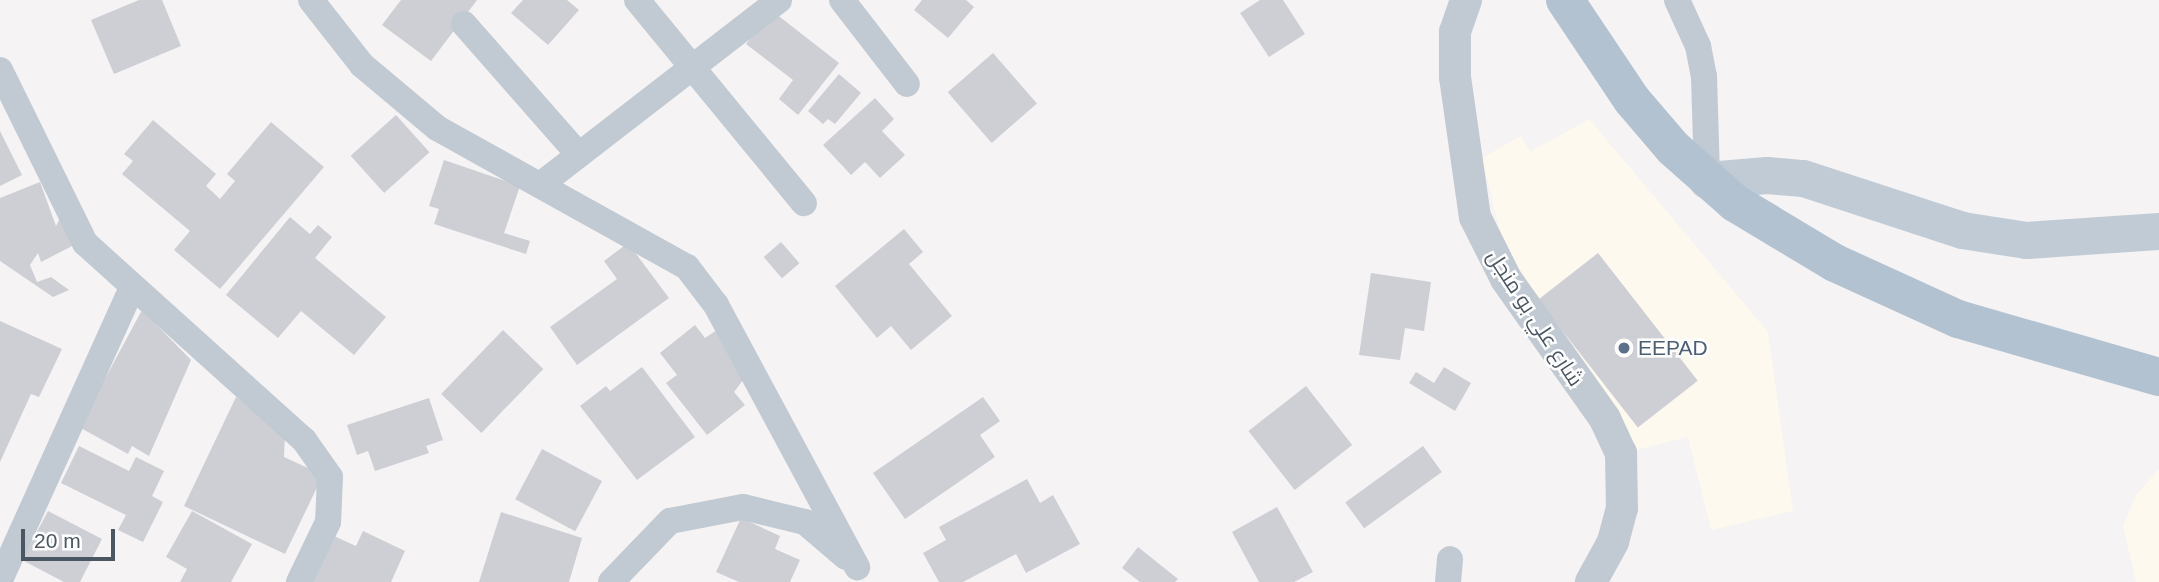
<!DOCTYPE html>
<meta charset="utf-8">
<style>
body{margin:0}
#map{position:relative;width:2159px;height:582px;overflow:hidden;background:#f5f3f3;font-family:Arial,Cairo,sans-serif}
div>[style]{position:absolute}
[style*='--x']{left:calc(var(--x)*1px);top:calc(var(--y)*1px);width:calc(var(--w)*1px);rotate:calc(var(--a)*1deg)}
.commercial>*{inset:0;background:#fdf9ef}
.building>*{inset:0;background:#cdcfd5;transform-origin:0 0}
.minor>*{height:26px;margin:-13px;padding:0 13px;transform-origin:13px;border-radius:13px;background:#c1cad2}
.tertiary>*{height:32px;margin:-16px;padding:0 16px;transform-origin:16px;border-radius:16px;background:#c1cad2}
.secondary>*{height:37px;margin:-18.5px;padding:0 18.5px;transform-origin:18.5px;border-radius:18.5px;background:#c1cbd6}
.primary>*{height:38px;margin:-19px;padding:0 19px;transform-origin:19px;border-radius:19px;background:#b3c2d1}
.dots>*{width:19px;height:19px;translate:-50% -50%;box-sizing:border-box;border:4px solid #fff;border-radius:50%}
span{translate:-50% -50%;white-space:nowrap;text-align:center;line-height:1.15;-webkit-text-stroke:5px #fff;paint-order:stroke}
.street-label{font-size:21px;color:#4a5661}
.service-label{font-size:21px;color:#4e5e75}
.left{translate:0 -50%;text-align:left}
.scale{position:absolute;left:21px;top:529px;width:94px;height:32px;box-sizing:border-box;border:4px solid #4a5661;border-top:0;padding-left:9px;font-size:21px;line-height:24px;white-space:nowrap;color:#4a5661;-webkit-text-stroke:5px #fff;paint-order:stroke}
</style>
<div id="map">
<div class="commercial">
<div style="clip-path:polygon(1589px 119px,1768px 332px,1793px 511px,1711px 530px,1688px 437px,1632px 451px,1505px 253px,1482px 158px,1521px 136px,1530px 152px)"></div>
<div style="clip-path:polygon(2159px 469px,2159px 582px,2136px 582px,2123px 526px,2136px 495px)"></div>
</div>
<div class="building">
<div style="clip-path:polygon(139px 0,162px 0,181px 46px,114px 74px,91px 20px)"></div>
<div style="clip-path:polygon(401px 0,477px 0,431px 61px,382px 25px)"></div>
<div style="clip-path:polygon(523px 0,567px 0,579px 10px,548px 45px,511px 13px)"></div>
<div style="clip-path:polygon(922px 0,966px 0,974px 7px,948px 38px,914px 10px)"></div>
<div style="clip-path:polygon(1260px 0,1283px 0,1305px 34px,1269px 57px,1240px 13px)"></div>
<div style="clip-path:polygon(771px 10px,839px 63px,798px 115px,779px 99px,793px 80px,746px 44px)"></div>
<div style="left:993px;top:53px;width:67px;height:60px;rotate:49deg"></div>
<div style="clip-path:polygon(839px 74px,861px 93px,835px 124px,828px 119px,823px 124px,808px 111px)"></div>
<div style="clip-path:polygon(875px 98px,894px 119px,882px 131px,905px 155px,880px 178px,865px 162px,851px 175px,823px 145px)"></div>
<div style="left:396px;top:115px;width:50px;height:61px;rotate:48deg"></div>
<div style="clip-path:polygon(153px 120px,216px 174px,206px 186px,220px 199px,235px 181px,227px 174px,271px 122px,324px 167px,220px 289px,174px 250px,190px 231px,122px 174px,133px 161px,124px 154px)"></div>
<div style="clip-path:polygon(0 131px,22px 175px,0 186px)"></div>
<div style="clip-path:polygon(444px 160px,520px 186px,504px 233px,530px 241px,526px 254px,434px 224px,439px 209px,429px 206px)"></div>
<div style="clip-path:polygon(40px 182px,56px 226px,63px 212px,78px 243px,41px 262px,38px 253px,30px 265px,37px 282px,51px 277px,69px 290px,53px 297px,0 261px,0 198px)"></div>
<div style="clip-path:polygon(290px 217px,310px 234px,318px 225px,332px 237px,315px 258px,386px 317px,354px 355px,301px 311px,278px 338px,226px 295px)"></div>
<div style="clip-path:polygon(904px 229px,923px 252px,909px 264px,952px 316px,911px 350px,891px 326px,877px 338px,835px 286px)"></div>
<div style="left:781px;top:242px;width:28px;height:23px;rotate:49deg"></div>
<div style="clip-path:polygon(628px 243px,669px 298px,577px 365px,550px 327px,617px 279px,604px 261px)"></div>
<div style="left:1598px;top:253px;width:162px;height:76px;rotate:52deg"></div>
<div style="clip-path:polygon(1371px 273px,1431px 282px,1424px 331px,1405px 328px,1400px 360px,1359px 355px)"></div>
<div style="clip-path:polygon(142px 310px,191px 360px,149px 456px,132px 446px,128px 454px,79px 427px)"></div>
<div style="clip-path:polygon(0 321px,62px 349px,39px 397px,31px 394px,0 462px)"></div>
<div style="clip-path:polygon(695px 325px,705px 338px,717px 330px,746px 376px,734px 392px,745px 405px,707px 435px,666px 383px,677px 375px,660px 353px)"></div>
<div style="left:503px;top:330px;width:56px;height:89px;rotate:44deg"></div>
<div style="clip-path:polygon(642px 367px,695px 437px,637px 480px,580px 406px,606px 386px,610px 391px)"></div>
<div style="clip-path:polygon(1444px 367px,1471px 383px,1455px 411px,1409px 383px,1416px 372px,1434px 383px)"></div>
<div style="left:1306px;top:386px;width:75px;height:73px;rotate:52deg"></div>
<div style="clip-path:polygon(236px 397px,285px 434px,284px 457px,323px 475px,285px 554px,184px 506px)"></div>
<div style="clip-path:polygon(983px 397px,1000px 421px,980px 435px,995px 457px,905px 519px,873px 473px)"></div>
<div style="clip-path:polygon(429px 398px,443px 440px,426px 446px,429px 453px,375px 471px,368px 451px,357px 455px,347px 425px)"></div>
<div style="clip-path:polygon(79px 446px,129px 471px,136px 457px,164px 471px,152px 496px,163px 502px,143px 542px,118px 530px,126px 515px,61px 483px)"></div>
<div style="left:1423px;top:446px;width:32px;height:96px;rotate:54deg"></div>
<div style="left:542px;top:449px;width:68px;height:57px;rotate:28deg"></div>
<div style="clip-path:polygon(1027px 479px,1040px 503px,1053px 495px,1080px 544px,1026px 573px,1016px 554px,963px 582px,939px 582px,923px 553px,946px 540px,939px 527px)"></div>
<div style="clip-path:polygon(1277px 507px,1313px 572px,1294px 582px,1259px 582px,1232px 532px)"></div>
<div style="clip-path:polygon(48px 511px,102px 539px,80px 582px,64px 582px,22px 560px)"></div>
<div style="clip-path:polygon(192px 511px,252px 544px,231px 582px,180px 582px,187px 569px,166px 557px)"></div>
<div style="clip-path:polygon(501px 512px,582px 538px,569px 582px,479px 582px)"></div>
<div style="clip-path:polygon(741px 518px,780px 536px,775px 549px,800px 560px,790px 582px,739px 582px,716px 572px)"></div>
<div style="clip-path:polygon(363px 531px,405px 551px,391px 582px,312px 582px,334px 536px,356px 546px)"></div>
<div style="clip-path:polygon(1138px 547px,1178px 579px,1175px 582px,1140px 582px,1122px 568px)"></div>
</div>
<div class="minor">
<div style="--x:311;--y:0;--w:83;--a:51.9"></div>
<div style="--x:362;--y:65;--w:98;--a:40"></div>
<div style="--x:437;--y:128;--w:286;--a:29.1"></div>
<div style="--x:687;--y:267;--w:48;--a:52.7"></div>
<div style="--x:716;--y:305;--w:298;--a:61.7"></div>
<div style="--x:637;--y:0;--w:263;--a:50.6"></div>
<div style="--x:842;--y:0;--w:106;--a:52.3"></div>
<div style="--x:1677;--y:0;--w:51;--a:65.5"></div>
<div style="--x:1698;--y:46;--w:31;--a:79"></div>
<div style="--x:1704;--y:76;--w:104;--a:88.3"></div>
<div style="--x:464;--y:24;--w:174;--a:48.7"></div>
<div style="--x:0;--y:70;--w:193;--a:63.8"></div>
<div style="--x:85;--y:243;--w:295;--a:42"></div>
<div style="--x:304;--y:440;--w:45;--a:54.9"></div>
<div style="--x:330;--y:477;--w:45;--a:92.5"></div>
<div style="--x:328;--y:522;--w:67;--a:115.8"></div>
<div style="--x:540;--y:185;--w:302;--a:-37.7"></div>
<div style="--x:0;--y:580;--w:320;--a:-65.7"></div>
<div style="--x:611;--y:582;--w:85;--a:-46"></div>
<div style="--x:670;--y:521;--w:74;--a:-10.9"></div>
<div style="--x:743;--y:507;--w:64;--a:13.6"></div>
<div style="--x:805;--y:522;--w:54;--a:40.5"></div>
<div style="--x:1448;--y:582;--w:23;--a:-85"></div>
</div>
<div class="tertiary">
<div style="--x:1466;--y:0;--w:34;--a:109"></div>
<div style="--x:1455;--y:32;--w:45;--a:90"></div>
<div style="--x:1455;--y:77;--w:141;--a:81.9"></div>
<div style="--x:1475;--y:217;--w:69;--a:63.4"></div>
<div style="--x:1506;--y:279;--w:171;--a:54.7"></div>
<div style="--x:1605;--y:419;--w:38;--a:65"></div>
<div style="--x:1621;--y:453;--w:55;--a:89"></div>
<div style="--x:1622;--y:508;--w:35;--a:105"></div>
<div style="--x:1613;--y:542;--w:46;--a:118.8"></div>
</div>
<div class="secondary">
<div style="--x:1707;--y:180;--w:60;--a:-4.8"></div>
<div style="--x:1767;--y:175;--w:36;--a:5"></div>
<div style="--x:1803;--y:178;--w:167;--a:18.1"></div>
<div style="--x:1962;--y:230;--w:65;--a:8.9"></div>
<div style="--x:2026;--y:240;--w:133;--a:-3.9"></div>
</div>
<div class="primary">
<div style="--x:1565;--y:0;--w:120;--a:56.2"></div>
<div style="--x:1632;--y:100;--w:63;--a:49.5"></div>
<div style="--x:1673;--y:148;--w:83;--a:41.6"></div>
<div style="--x:1735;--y:203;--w:117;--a:31"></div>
<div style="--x:1835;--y:263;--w:135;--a:24.5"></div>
<div style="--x:1958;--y:319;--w:209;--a:16.1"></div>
</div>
<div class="dots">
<div style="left:1624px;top:348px;background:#5c6f8a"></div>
</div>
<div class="street-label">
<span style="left:1535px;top:318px;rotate:57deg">شارع علي بو منجل</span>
</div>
<div class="service-label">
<span class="left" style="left:1638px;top:348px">EEPAD</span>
</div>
<div class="scale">20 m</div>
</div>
